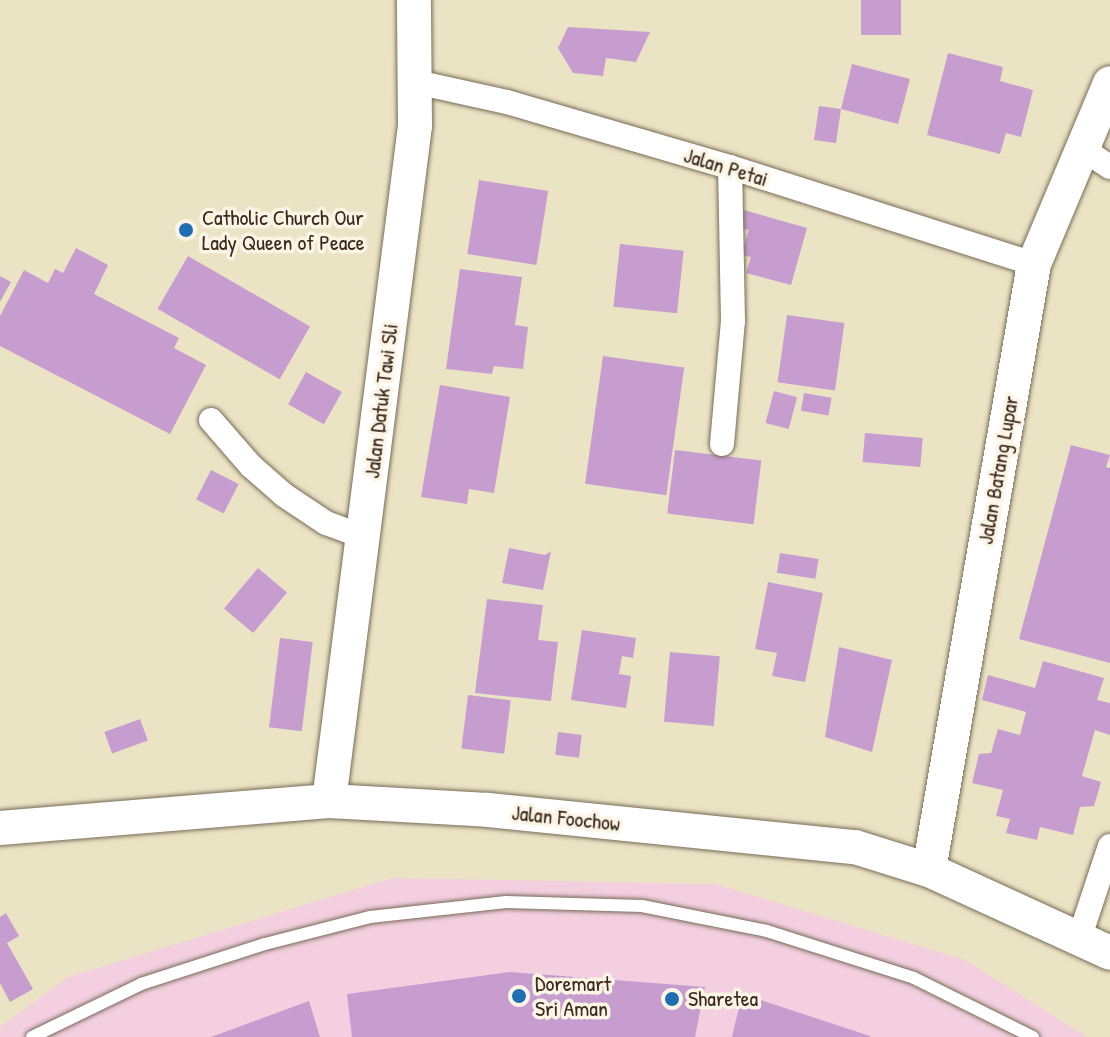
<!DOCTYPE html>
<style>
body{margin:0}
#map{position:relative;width:1110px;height:1037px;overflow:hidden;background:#ebe4c4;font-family:"Patrick Hand",sans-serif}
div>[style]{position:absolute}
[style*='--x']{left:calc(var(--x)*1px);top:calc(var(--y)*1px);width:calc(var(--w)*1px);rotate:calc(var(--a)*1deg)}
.built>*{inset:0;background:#f3cfe0}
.building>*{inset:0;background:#c79dd0;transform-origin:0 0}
.roads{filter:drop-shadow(0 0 2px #796b58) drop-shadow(0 0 2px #796b58)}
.lane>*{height:12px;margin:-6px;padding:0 6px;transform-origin:6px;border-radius:6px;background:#fff}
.street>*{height:24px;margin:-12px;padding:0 12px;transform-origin:12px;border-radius:12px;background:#fff}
.secondary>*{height:34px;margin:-17px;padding:0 17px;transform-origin:17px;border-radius:17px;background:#fff}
.dots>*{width:22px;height:22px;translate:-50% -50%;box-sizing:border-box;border:4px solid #fcf5e5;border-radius:50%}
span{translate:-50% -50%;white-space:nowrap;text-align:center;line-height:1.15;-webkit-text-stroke:7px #fcf5e5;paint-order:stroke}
.street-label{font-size:22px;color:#3b2a1e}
.poi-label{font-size:22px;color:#3b2a1e}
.left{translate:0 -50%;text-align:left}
</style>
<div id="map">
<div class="built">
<div style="clip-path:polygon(393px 878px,715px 884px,965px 960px,1087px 1037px,0 1037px,0 1027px,68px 977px)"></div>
</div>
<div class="building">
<div style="left:861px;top:0;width:40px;height:35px"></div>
<div style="clip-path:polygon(568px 27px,650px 32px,636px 62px,606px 58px,603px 76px,573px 73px,558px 48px)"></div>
<div style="clip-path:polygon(948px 53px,1003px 67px,1000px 81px,1033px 90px,1021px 137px,1006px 133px,1000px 154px,927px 135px)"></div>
<div style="clip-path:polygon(852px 64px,910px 79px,898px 124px,841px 109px,836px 143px,814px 140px,819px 106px,841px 109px)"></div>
<div style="left:479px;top:180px;width:70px;height:75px;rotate:9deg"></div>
<div style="clip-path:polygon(744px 210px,807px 228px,791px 285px,746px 273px,751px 257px,741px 255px,749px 230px,739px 228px)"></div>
<div style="left:620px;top:244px;width:64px;height:63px;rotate:6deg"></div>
<div style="clip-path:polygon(76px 248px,108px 265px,94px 294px,179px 338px,174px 348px,206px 365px,170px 434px,0 346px,0 316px,24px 270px,48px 283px,55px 269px,63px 273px)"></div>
<div style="left:188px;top:256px;width:141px;height:61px;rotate:30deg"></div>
<div style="clip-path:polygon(460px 269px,522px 277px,515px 325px,528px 327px,523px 369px,494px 366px,492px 374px,446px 369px)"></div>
<div style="clip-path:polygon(0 276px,11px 282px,0 302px)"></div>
<div style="left:787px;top:315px;width:58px;height:68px;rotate:8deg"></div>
<div style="left:603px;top:356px;width:82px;height:129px;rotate:8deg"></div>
<div style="left:306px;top:372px;width:41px;height:37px;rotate:29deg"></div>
<div style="clip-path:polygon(440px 385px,510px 397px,494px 493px,469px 489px,467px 504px,421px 497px)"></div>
<div style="left:774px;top:391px;width:24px;height:33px;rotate:15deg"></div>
<div style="left:804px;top:393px;width:28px;height:18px;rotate:10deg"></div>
<div style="left:865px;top:433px;width:58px;height:29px;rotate:5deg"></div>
<div style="clip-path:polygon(1071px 445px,1110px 455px,1106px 467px,1110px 468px,1110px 663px,1019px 639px)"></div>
<div style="left:675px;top:450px;width:87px;height:64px;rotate:7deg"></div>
<div style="left:211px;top:470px;width:31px;height:33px;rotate:27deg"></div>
<div style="clip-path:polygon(509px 548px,545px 555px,551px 551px,543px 590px,502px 583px)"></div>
<div style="left:780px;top:553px;width:39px;height:20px;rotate:9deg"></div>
<div style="left:258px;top:568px;width:38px;height:53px;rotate:40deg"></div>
<div style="clip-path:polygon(768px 582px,823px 593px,805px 682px,772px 676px,777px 653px,755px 649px)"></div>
<div style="clip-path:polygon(487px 599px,543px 605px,538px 640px,558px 642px,551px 701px,475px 693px)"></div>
<div style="clip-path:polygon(582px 630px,636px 638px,633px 658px,622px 656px,619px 674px,631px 676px,626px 708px,571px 700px)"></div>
<div style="left:280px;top:638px;width:33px;height:90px;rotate:7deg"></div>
<div style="clip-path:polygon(839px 647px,892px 660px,872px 752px,825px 737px)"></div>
<div style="left:670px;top:652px;width:50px;height:70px;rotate:5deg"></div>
<div style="clip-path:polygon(1043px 661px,1104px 678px,1097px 700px,1110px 703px,1110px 735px,1095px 730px,1082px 776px,1101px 782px,1094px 806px,1080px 807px,1073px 835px,1040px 827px,1037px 840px,1006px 833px,1010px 819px,996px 816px,1003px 790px,972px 783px,979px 754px,991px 753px,998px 729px,1020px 735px,1026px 712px,982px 700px,988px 675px,1035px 688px)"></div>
<div style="left:468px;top:695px;width:43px;height:54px;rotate:7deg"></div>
<div style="left:140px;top:719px;width:23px;height:38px;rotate:70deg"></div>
<div style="left:558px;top:732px;width:24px;height:23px;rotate:7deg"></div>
<div style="clip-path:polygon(6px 913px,19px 936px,7px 943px,33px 989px,10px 1002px,0 983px,0 917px)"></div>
<div style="clip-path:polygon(510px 972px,705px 987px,695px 1037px,352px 1037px,347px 994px)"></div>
<div style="clip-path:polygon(742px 994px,870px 1036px,870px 1037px,732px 1037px)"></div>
<div style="clip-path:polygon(309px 1001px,320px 1037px,211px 1037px)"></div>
</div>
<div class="roads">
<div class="lane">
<div style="--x:32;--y:1037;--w:121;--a:-25.9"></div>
<div style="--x:141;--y:984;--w:130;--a:-17.9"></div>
<div style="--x:265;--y:944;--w:108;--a:-14.4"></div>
<div style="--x:370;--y:917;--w:137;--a:-6.3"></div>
<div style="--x:506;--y:902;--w:136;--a:1.7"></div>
<div style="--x:642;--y:906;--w:127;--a:11.3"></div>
<div style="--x:767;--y:931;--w:154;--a:17.7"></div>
<div style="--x:914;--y:978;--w:133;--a:26.4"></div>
</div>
<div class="street">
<div style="--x:416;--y:82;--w:93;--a:12.4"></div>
<div style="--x:507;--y:102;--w:232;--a:16.3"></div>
<div style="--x:730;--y:167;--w:319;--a:17.7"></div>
<div style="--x:1083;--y:149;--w:32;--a:34"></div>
<div style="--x:211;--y:420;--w:61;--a:49"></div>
<div style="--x:251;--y:466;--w:44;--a:41.3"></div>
<div style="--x:284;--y:495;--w:50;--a:33.7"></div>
<div style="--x:326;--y:523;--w:40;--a:20.2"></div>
<div style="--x:722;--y:444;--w:123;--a:-84.9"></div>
<div style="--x:733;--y:321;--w:154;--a:-91.1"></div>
<div style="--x:1079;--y:939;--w:98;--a:-71.6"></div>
</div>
<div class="secondary">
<div style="--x:329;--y:801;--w:680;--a:-82.74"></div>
<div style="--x:415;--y:126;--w:126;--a:-90.5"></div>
<div style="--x:0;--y:828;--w:330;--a:-4.7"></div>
<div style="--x:329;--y:801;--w:159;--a:3.2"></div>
<div style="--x:488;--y:810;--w:369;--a:5.8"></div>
<div style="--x:855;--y:847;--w:77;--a:17.3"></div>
<div style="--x:929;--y:870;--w:199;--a:24.6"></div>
<div style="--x:929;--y:870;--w:615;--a:-80.17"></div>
<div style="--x:1034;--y:264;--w:196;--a:-67.2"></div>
</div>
</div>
<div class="dots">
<div style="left:186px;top:230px;background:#1f6fb2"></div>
<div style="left:519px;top:996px;background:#1f6fb2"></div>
<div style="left:672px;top:999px;background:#1f6fb2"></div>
</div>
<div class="street-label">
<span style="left:726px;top:167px;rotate:17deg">Jalan Petai</span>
<span style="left:381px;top:401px;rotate:-83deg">Jalan Datuk Tawi Sli</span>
<span style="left:998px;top:470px;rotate:-80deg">Jalan Batang Lupar</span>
<span style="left:566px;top:818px;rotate:6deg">Jalan Foochow</span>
</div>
<div class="poi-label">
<span class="left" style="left:202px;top:230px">Catholic Church Our<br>Lady Queen of Peace</span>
<span class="left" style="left:535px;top:996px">Doremart<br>Sri Aman</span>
<span class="left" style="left:688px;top:999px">Sharetea</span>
</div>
</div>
